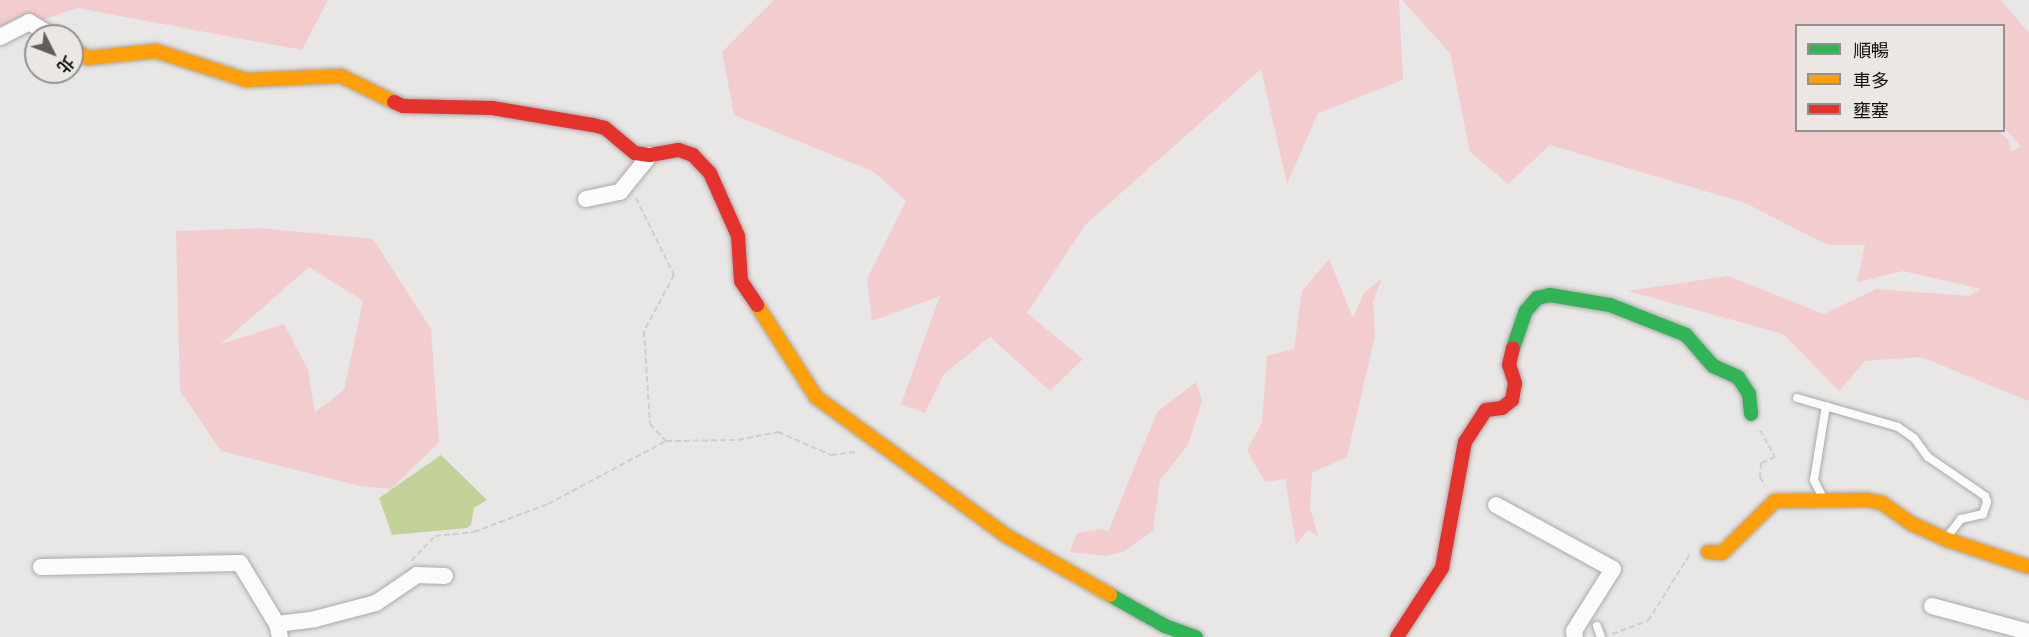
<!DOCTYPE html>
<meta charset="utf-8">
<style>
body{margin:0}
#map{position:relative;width:2029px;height:637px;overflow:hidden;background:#e9e7e5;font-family:Ubuntu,"Noto Sans TC",sans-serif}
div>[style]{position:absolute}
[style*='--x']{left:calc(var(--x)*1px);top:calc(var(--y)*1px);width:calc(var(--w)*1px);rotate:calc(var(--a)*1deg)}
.green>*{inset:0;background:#f3ccd0}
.water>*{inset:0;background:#c2d197}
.path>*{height:2px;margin-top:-1px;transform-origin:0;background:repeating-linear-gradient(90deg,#cececd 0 6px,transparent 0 9px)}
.roads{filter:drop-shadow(0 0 2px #aaa9a7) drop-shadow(0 0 2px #aaa9a7)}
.lane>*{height:8px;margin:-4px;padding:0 4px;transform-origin:4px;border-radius:4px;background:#fcfbfb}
.street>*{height:16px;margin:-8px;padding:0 8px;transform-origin:8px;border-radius:8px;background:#fcfbfb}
.fast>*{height:14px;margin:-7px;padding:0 7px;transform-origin:7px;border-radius:7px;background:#30b455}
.slow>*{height:14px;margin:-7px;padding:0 7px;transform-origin:7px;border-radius:7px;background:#ff9f0a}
.jam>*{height:14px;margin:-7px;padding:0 7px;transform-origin:7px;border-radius:7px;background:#e5322d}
span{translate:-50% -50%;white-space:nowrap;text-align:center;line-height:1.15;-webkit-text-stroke:6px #eae7e4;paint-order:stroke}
.legend{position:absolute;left:1795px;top:24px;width:210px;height:108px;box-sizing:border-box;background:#eae7e4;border:2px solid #949290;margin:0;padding:8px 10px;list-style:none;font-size:18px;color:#141312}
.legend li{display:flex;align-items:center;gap:12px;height:30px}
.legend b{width:30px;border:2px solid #949290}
.north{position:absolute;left:24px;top:24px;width:60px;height:60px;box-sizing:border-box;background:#eae7e4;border:2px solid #949290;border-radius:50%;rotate:132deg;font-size:16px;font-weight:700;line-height:24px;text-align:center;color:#141312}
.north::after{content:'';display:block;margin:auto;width:21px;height:27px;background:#5f5d5c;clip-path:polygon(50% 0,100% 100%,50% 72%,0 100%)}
</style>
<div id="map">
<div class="green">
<div style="clip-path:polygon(0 0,328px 0,302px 50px,77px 8px,0 35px)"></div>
<div style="clip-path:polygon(774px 0,1399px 0,1403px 80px,1318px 113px,1287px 184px,1261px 69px,1086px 224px,1027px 313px,1083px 359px,1050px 391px,990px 337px,944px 374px,925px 413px,901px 404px,940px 296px,872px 321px,867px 279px,906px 201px,874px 172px,734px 115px,722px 52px)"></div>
<div style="clip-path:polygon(evenodd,1402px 0,2001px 0,2029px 33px,2029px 401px,1921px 357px,1865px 361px,1839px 391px,1783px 334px,1628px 291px,1728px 276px,1824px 314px,1876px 289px,1969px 296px,1981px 289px,1903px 271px,1857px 282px,1865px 245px,1828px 245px,1745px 203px,1550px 145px,1508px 184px,1470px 152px,1450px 53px,1402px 0,1796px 26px,2004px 26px,2004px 127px,2021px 147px,2011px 151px,2009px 141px,1999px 131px,1796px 130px,1796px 26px)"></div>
<div style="clip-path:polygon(evenodd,260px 228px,373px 239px,431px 329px,439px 442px,391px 489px,360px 486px,221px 451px,180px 391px,176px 231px,260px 228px,309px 267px,363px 301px,344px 390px,315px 412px,308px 370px,284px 324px,221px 344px,309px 267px)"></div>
<div style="clip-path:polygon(1329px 259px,1353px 318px,1364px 293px,1382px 278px,1373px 302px,1375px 336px,1347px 457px,1312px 473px,1310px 508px,1318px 536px,1308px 530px,1296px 545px,1285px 479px,1265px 482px,1247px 451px,1262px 422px,1267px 356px,1294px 349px,1302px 291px)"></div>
<div style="clip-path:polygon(1196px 382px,1202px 401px,1188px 445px,1160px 480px,1153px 531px,1123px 552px,1106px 556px,1070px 552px,1077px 533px,1102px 529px,1108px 532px,1157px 412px)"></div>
</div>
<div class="water">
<div style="clip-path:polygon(441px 455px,487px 500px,474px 508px,471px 525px,467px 528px,392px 535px,379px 498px)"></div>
</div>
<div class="path">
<div style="--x:636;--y:198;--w:86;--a:63.7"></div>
<div style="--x:674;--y:275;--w:64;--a:118.2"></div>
<div style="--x:644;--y:331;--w:93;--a:86.3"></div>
<div style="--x:650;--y:424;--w:23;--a:47"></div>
<div style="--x:1760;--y:430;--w:31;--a:61"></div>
<div style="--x:1775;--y:457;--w:15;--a:157"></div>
<div style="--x:1761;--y:463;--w:14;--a:94"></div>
<div style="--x:1760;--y:477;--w:10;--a:61"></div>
<div style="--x:411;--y:561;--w:35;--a:-46"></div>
<div style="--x:435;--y:536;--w:39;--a:-6"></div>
<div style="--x:474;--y:532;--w:79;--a:-20.7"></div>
<div style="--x:548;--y:504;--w:134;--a:-28.1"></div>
<div style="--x:666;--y:441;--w:72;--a:-0.8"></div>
<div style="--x:738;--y:440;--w:41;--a:-11.3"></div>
<div style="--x:778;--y:432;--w:58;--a:23.5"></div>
<div style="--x:831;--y:455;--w:26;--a:-7"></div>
<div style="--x:1612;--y:634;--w:38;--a:-20"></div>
<div style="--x:1648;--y:621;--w:79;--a:-57.9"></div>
</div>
<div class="roads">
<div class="lane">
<div style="--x:1797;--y:398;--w:105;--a:16"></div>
<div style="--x:1898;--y:427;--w:19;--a:35"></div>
<div style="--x:1914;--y:438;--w:24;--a:54"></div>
<div style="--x:1928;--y:457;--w:69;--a:34.4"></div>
<div style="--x:1985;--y:496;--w:6;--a:72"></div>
<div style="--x:1987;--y:502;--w:13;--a:108"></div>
<div style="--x:1983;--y:514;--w:23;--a:167"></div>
<div style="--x:1961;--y:519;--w:23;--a:128"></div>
<div style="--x:1823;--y:498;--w:20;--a:-117"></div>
<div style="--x:1814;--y:480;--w:75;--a:-80.8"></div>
<div style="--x:1597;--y:626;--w:12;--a:70"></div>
</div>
<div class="street">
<div style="--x:0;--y:37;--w:33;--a:-27"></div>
<div style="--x:29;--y:22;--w:27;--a:31"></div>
<div style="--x:586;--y:199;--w:35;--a:-12"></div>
<div style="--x:620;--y:192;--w:48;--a:-51"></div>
<div style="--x:1496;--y:505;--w:133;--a:28.7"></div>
<div style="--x:1613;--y:569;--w:73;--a:122.2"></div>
<div style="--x:1574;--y:631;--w:6;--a:81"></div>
<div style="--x:41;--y:567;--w:199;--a:-1.2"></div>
<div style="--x:240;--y:563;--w:71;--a:58.8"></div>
<div style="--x:277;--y:624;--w:13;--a:77"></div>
<div style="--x:1932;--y:606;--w:100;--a:15"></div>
<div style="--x:277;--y:624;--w:38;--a:-7"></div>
<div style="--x:315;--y:619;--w:63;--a:-14.7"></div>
<div style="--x:376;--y:603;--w:50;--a:-34.3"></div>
<div style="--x:417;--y:575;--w:28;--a:2"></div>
</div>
<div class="fast">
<div style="--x:1513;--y:348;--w:39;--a:-71"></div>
<div style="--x:1526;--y:311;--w:17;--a:-50"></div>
<div style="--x:1537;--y:298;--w:13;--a:-13"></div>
<div style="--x:1550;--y:295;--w:61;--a:9.5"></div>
<div style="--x:1610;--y:305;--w:82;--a:21.5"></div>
<div style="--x:1686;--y:335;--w:41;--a:48.9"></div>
<div style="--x:1713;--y:366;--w:27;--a:24"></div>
<div style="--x:1738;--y:377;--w:20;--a:57"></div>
<div style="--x:1749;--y:394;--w:20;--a:84"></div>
<div style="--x:1110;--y:595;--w:63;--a:29.4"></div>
<div style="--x:1165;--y:626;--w:33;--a:20"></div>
</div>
<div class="slow">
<div style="--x:72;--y:49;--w:18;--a:29"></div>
<div style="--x:88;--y:58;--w:68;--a:-5.9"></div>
<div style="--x:156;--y:51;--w:95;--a:17.9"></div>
<div style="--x:246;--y:80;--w:95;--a:-2.4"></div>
<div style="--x:341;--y:76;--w:59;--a:26.1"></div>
<div style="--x:757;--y:305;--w:109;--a:57.3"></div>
<div style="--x:816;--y:397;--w:234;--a:36.1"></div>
<div style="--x:1005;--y:535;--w:121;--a:29.7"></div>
<div style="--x:1708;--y:552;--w:14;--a:4"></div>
<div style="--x:1722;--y:553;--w:74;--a:-44.5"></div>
<div style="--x:1775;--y:501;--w:92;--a:-0.6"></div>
<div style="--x:1867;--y:500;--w:15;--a:11"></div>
<div style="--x:1882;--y:503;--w:37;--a:35"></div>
<div style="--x:1912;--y:524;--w:36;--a:24"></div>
<div style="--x:1945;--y:539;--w:89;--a:18.4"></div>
</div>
<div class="jam">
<div style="--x:394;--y:102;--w:10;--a:24"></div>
<div style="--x:403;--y:106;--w:89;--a:1.3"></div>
<div style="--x:492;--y:108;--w:102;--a:9.6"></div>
<div style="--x:593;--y:125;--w:12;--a:14"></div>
<div style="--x:605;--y:128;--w:39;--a:40"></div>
<div style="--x:635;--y:153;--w:15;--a:8"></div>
<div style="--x:650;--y:155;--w:29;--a:-10"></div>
<div style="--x:679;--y:150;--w:15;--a:20"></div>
<div style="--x:693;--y:155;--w:25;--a:47"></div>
<div style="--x:710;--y:173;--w:69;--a:66"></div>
<div style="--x:738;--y:236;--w:45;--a:86.2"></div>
<div style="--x:741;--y:281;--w:29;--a:56"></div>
<div style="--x:1397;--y:637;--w:82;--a:-56.9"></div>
<div style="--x:1442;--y:568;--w:128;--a:-79.7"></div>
<div style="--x:1465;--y:442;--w:38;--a:-57"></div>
<div style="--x:1486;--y:410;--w:16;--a:-7"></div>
<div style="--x:1502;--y:408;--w:13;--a:-39"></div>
<div style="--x:1512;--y:400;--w:17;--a:-80"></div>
<div style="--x:1515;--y:383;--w:19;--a:-108"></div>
<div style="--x:1509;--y:365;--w:17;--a:-77"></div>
</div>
</div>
<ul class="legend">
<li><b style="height:8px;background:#30b455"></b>順暢</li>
<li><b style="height:8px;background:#ff9f0a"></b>車多</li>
<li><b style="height:8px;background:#e5322d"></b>壅塞</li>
</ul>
<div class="north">北</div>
</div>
